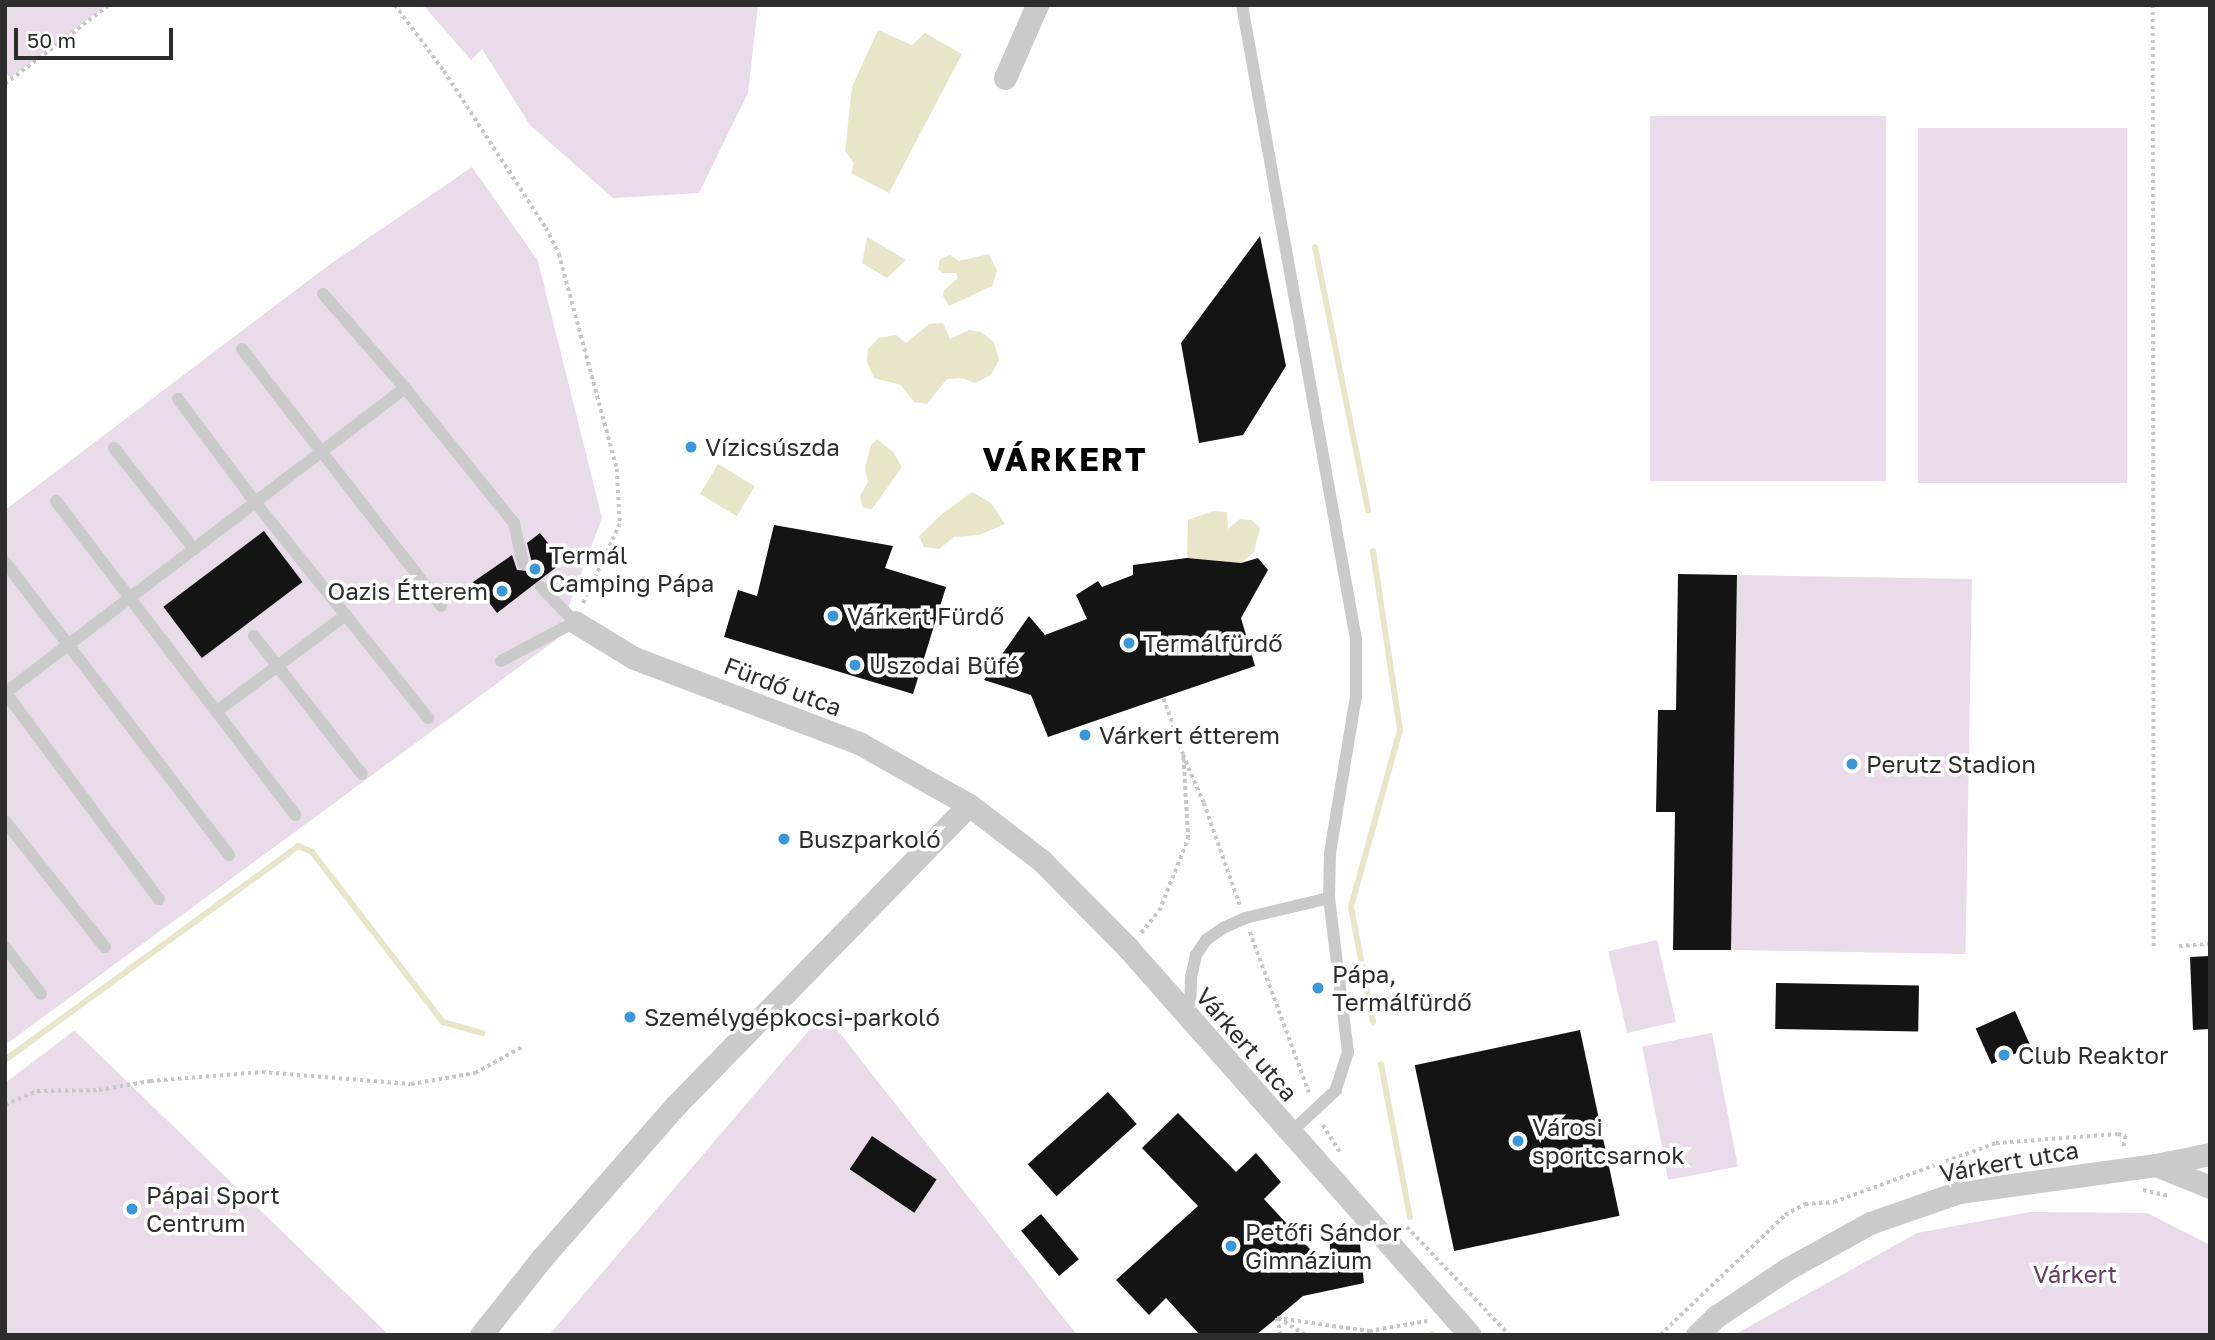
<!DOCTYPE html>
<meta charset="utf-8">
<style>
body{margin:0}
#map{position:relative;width:2215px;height:1340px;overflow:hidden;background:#fff;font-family:"Golos Text",sans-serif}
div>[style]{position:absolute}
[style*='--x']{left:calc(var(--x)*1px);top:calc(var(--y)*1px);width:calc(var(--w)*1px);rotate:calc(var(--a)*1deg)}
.green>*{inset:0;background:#e9dbea;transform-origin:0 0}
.water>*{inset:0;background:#e9e5c8;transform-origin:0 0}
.stream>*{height:6px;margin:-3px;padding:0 3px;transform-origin:3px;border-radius:3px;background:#e9e5c8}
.building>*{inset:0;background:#141414;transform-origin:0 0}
.path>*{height:3.5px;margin-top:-1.75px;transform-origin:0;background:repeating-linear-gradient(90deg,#c7c7c7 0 3.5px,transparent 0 7px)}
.lane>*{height:12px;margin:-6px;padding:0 6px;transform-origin:6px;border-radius:6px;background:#cacaca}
.street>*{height:23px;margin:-11.5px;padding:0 11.5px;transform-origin:11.5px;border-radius:11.5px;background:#cacaca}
.dots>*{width:19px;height:19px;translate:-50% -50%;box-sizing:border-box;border:4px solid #fff;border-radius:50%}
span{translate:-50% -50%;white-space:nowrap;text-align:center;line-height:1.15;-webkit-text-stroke:7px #fff;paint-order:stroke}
.poi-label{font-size:24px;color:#2d2d2d}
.left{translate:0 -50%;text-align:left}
.right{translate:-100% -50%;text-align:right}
.street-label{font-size:24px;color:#2d2d2d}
.park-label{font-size:24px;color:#663d65}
.district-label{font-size:32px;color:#000;font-weight:700;letter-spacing:2px}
.frame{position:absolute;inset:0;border:7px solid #2d2d2d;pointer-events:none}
.scale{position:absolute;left:14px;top:28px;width:159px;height:32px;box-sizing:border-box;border:4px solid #2d2d2d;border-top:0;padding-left:9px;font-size:21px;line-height:24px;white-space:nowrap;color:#2d2d2d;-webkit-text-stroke:5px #fff;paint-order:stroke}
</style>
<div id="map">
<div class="green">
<div style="clip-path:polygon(5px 5px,107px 5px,10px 78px,5px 72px)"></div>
<div style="clip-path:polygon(423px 5px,758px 5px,748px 93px,699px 193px,613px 198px,530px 125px,482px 49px,471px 60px)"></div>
<div style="left:1650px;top:116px;width:236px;height:365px"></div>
<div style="left:1918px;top:128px;width:209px;height:355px"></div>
<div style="clip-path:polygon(472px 167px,538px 261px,602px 518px,556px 640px,5px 1045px,5px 510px,329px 265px)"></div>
<div style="left:1737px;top:575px;width:235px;height:375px;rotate:1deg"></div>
<div style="left:1657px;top:940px;width:84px;height:50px;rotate:77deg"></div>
<div style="clip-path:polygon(824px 1013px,1077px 1335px,549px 1335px)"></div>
<div style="clip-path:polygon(74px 1031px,75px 1031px,389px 1335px,5px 1335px,5px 1083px)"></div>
<div style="left:1712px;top:1033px;width:136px;height:71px;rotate:79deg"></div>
<div style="clip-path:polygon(2030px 1212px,2147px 1213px,2210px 1245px,2210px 1335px,1734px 1335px,1917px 1233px)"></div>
</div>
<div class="water">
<div style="clip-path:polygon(878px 30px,912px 45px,925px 33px,962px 54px,889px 193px,851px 173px,854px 163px,845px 151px,852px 87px)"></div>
<div style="clip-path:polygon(867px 237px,906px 260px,887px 278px,862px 263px)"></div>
<div style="clip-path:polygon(989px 254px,997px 271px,992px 286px,949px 306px,943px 296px,944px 290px,958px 278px,956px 273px,943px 273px,938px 269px,940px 259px,950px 255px,959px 261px)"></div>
<div style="clip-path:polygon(943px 323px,950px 339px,969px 330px,981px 332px,994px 342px,999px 360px,991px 375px,975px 383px,962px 378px,947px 379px,927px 404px,914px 402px,901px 385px,874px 378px,867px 362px,868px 349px,879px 338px,896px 335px,906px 343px,929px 324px)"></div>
<div style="clip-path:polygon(877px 439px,893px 452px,902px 467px,872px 509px,863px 508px,860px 496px,868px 482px,865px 468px,871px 445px)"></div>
<div style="left:718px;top:464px;width:43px;height:35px;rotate:31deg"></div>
<div style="clip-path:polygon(972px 492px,991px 503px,1005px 524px,979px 535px,954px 537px,939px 549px,924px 547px,919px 536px,942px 514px)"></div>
<div style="clip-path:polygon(1213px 511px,1227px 512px,1228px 529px,1240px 519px,1252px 520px,1260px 528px,1254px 552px,1241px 563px,1187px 558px,1188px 520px)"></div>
</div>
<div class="stream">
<div style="--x:1315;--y:247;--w:269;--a:78.6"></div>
<div style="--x:1373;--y:551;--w:181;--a:81.4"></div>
<div style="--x:1400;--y:730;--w:184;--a:105.5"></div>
<div style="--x:1351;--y:907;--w:117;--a:79.2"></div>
<div style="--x:5;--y:1060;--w:363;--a:-36.1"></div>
<div style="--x:298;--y:846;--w:15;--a:23"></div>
<div style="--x:312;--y:852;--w:215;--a:52.4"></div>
<div style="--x:443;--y:1022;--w:41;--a:15.8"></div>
<div style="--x:1381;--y:1064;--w:156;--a:79.3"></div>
<div style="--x:1432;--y:1334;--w:1;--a:90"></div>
</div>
<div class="building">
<div style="clip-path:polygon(1260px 236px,1286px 366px,1243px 435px,1199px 443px,1181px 343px)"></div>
<div style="clip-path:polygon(774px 525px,893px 546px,885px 568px,946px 587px,913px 694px,724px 637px,738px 590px,757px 596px)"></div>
<div style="left:264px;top:531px;width:64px;height:126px;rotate:53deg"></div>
<div style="clip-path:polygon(540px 533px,563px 562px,497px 613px,473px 582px,512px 555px,517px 570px,528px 571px,532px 563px,527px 543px)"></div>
<div style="clip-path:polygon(1187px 558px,1241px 563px,1258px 558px,1268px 570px,1241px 618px,1255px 666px,1048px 737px,1031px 695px,984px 680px,1029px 616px,1045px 635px,1087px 619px,1076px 595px,1098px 581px,1102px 587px,1133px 575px,1133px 565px)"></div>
<div style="clip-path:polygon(1678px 574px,1737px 575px,1731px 950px,1673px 950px,1675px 812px,1656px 812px,1658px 710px,1676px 710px)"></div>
<div style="clip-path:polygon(2210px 956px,2210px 1029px,2193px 1030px,2190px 957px)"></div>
<div style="left:1776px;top:983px;width:143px;height:46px;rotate:1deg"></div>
<div style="left:2015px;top:1011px;width:39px;height:43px;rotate:66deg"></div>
<div style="left:1580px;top:1030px;width:190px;height:169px;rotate:78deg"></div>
<div style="left:1108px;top:1092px;width:43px;height:108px;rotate:48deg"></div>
<div style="clip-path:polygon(1178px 1113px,1236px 1172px,1256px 1153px,1281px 1182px,1264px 1199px,1330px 1271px,1330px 1242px,1359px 1235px,1364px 1283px,1303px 1296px,1256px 1335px,1200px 1335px,1166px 1298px,1149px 1315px,1116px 1280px,1198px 1206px,1142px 1148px)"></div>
<div style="left:872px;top:1136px;width:78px;height:40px;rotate:34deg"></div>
<div style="left:1041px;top:1214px;width:59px;height:26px;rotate:50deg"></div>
</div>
<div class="path">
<div style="--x:395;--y:5;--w:82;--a:53.4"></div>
<div style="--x:444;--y:71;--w:187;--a:57"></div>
<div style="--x:546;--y:228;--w:29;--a:63"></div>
<div style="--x:559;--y:254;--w:223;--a:74.9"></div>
<div style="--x:617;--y:469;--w:55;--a:86.9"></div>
<div style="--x:620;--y:524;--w:88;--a:114.8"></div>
<div style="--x:2153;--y:5;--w:942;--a:89.94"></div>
<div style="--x:5;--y:84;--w:131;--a:-37.2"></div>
<div style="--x:1183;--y:755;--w:52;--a:66.4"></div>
<div style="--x:1204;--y:803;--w:108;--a:70.6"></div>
<div style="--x:1250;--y:932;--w:171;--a:69.8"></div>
<div style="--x:1141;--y:933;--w:28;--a:-51"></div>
<div style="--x:1159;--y:911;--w:78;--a:-68.1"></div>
<div style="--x:1188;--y:839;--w:84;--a:-93.4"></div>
<div style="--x:1183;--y:755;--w:60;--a:-109.3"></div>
<div style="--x:2179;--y:946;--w:31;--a:-4"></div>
<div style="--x:5;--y:1105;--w:35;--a:-24"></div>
<div style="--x:37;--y:1091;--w:62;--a:-0.9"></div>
<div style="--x:99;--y:1090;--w:52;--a:-10"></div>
<div style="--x:150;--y:1081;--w:112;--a:-4.6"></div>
<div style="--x:262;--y:1072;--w:149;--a:4.6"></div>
<div style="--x:411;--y:1084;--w:65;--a:-9.8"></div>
<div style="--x:475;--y:1073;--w:54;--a:-29"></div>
<div style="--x:1323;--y:1125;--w:34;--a:58"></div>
<div style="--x:2143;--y:1190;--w:28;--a:13"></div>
<div style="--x:1407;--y:1227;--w:149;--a:46.6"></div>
<div style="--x:1277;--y:1318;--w:17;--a:77"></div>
<div style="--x:1305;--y:1335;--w:33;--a:-149"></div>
<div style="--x:1277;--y:1318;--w:93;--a:8"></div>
<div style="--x:1369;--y:1331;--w:59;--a:-9.8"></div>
<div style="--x:1660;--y:1335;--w:173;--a:-43.8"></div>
<div style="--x:1785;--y:1215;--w:23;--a:-29"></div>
<div style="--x:1805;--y:1204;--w:29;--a:-4"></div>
<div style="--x:1834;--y:1202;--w:172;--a:-20"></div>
<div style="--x:1996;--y:1143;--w:122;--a:-4.2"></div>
<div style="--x:2118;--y:1134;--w:8;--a:14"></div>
<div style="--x:2126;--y:1136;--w:14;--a:102"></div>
</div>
<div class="lane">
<div style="--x:1242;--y:5;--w:644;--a:79.81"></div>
<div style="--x:1356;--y:639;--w:57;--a:90"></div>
<div style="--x:1356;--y:696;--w:159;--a:99.4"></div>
<div style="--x:1330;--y:853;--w:45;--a:91.3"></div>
<div style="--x:1329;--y:898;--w:155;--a:83"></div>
<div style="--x:1348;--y:1052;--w:40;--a:108"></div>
<div style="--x:1336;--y:1090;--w:63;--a:136.9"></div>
<div style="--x:323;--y:294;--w:125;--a:48.9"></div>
<div style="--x:242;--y:349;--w:325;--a:52.2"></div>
<div style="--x:178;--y:399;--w:129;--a:53.2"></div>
<div style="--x:255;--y:502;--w:277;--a:51.3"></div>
<div style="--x:114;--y:448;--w:129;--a:51.6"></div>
<div style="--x:56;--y:501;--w:395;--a:52.7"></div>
<div style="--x:5;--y:562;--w:369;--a:52.6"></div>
<div style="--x:254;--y:636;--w:175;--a:52"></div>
<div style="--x:501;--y:661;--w:84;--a:-27.8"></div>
<div style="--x:575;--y:622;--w:49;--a:-134.2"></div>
<div style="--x:5;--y:692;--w:258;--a:53.4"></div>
<div style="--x:5;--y:693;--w:503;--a:-37.33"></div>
<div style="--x:405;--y:388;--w:174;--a:51.1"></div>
<div style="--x:514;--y:523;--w:42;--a:77.6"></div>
<div style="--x:217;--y:711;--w:161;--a:-36.7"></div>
<div style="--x:5;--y:821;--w:161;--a:51.6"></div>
<div style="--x:5;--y:947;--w:59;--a:52.5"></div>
<div style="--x:1190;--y:1018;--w:41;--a:-88.6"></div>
<div style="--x:1191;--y:977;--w:23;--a:-77"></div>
<div style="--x:1196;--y:955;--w:18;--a:-56"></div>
<div style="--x:1206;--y:940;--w:21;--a:-35"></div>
<div style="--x:1223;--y:928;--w:24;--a:-24"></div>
<div style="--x:1245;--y:918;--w:86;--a:-13.4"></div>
</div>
<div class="street">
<div style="--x:1005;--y:78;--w:80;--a:-66.3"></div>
<div style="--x:575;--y:622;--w:69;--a:31.4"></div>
<div style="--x:634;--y:658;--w:241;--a:20.7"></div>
<div style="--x:859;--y:743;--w:126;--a:29.4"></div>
<div style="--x:969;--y:805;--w:91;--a:37.4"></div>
<div style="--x:1041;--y:860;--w:124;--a:45.3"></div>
<div style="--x:1128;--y:948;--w:516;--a:48.53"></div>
<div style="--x:2156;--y:1165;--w:58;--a:22.2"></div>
<div style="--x:481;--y:1335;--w:98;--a:-51.6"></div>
<div style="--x:542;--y:1258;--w:203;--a:-48.8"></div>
<div style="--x:676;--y:1105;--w:419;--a:-45.7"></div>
<div style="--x:1697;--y:1335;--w:28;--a:-44"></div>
<div style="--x:1717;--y:1316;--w:84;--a:-33.9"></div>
<div style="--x:1787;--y:1269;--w:95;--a:-29"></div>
<div style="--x:1870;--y:1223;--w:94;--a:-19.2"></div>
<div style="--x:1959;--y:1192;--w:199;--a:-7.8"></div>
<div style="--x:2156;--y:1165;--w:55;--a:-11.5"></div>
</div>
<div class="dots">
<div style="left:691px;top:447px;background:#3998db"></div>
<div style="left:535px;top:569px;background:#3998db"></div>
<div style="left:502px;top:591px;background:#3998db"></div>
<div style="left:833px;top:616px;background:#3998db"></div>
<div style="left:1129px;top:643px;background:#3998db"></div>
<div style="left:855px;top:665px;background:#3998db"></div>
<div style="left:1085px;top:735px;background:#3998db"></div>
<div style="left:1852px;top:764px;background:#3998db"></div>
<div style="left:784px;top:839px;background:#3998db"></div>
<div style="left:1318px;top:988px;background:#3998db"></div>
<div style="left:630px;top:1017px;background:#3998db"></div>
<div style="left:2004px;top:1055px;background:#3998db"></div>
<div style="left:1518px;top:1141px;background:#3998db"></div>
<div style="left:132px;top:1209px;background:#3998db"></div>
<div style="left:1231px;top:1246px;background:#3998db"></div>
</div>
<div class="poi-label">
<span class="left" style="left:705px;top:447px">Vízicsúszda</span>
<span class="left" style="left:549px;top:569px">Termál<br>Camping Pápa</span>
<span class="right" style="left:488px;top:591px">Oazis Étterem</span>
<span class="left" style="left:847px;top:616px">Várkert Fürdő</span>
<span class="left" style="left:1143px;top:643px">Termálfürdő</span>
<span class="left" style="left:869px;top:665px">Uszodai Büfé</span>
<span class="left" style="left:1099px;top:735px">Várkert étterem</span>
<span class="left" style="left:1866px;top:764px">Perutz Stadion</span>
<span class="left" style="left:798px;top:839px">Buszparkoló</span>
<span class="left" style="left:1332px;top:988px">Pápa,<br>Termálfürdő</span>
<span class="left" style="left:644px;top:1017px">Személygépkocsi-parkoló</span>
<span class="left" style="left:2018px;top:1055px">Club Reaktor</span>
<span class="left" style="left:1532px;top:1141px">Városi<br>sportcsarnok</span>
<span class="left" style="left:146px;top:1209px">Pápai Sport<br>Centrum</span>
<span class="left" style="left:1245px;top:1246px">Petőfi Sándor<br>Gimnázium</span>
</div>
<div class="street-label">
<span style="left:783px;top:686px;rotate:21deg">Fürdő utca</span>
<span style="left:1247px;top:1044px;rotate:49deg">Várkert utca</span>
<span style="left:2009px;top:1161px;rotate:-10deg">Várkert utca</span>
</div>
<div class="park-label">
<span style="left:2075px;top:1274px">Várkert</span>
</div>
<div class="district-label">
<span style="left:1065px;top:459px">VÁRKERT</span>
</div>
<div class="frame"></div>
<div class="scale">50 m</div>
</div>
